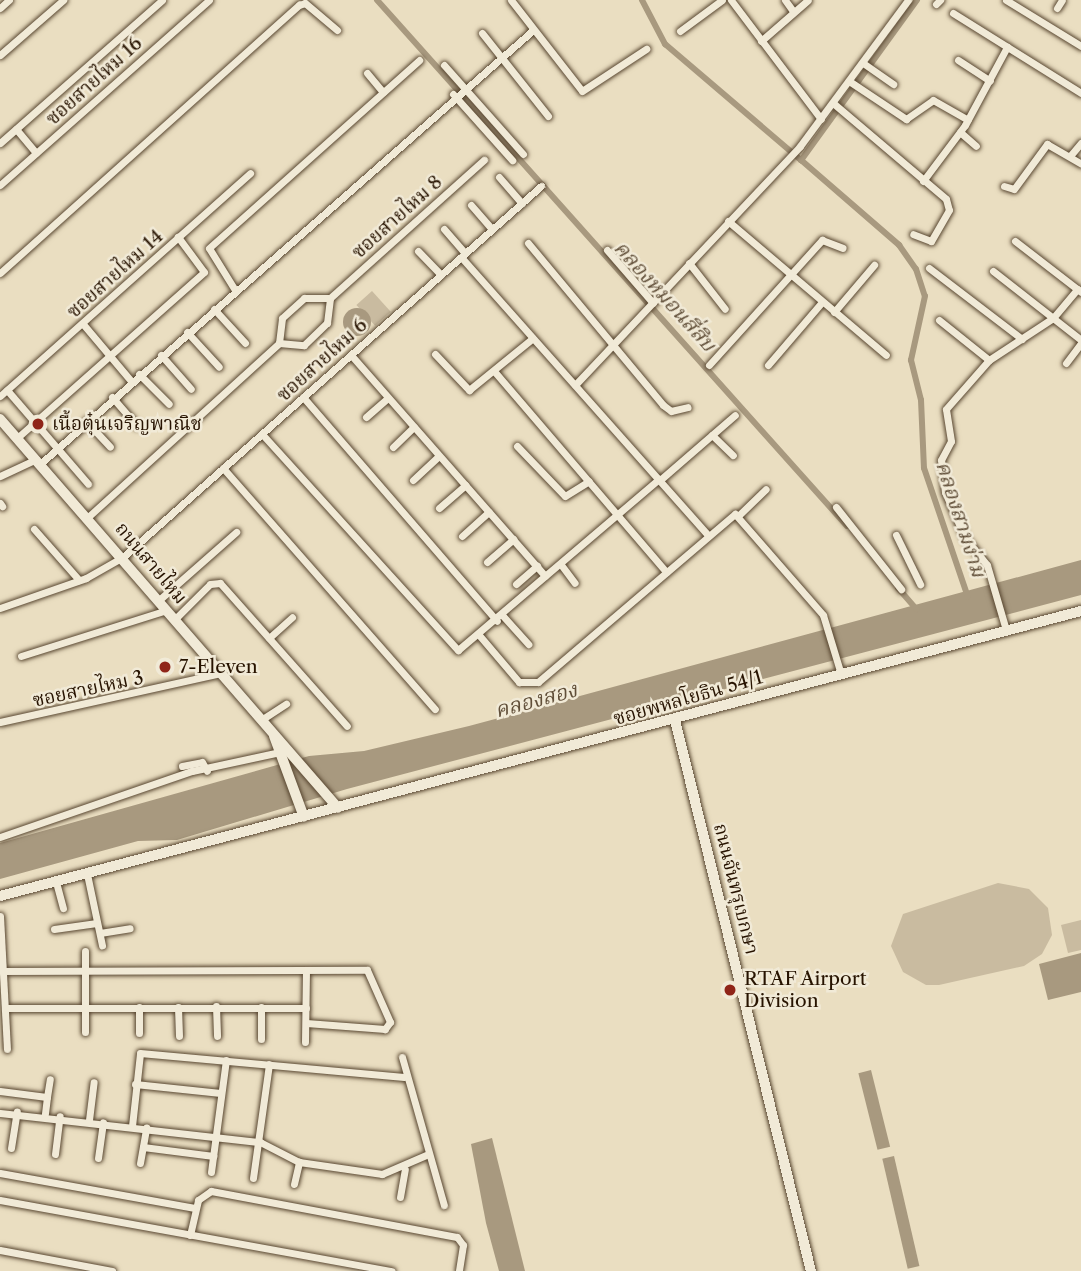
<!DOCTYPE html>
<meta charset="utf-8">
<style>
body{margin:0}
#map{position:relative;width:1081px;height:1271px;overflow:hidden;background:#eadec1;font-family:"Libre Caslon Text","Noto Serif Thai",serif}
div>[style]{position:absolute}
[style*='--x']{left:calc(var(--x)*1px);top:calc(var(--y)*1px);width:calc(var(--w)*1px);rotate:calc(var(--a)*1deg)}
.green>*{inset:0;background:#c9bba0;transform-origin:0 0}
.water>*{inset:0;background:#a8997f;transform-origin:0 0}
.round{border-radius:50%}
.canal>*{height:6px;margin:-3px;padding:0 3px;transform-origin:3px;border-radius:3px;background:#a8997f}
.roads{filter:drop-shadow(0 0 2px #584630) drop-shadow(0 0 2px #584630)}
.street>*{height:7px;margin:-3.5px;padding:0 3.5px;transform-origin:3.5px;border-radius:3.5px;background:#f1ead7}
.secondary>*{height:10px;margin:-5px;padding:0 5px;transform-origin:5px;border-radius:5px;background:#f1ead7}
.dots>*{width:19px;height:19px;translate:-50% -50%;box-sizing:border-box;border:4px solid #f1ead7;border-radius:50%}
span{translate:-50% -50%;white-space:nowrap;text-align:center;line-height:1.15;-webkit-text-stroke:5px #f1ead7;paint-order:stroke}
.street-label{font-size:19px;color:#271300}
.poi-label{font-size:19px;color:#271300}
.left{translate:0 -50%;text-align:left}
.water-label{font-size:21px;color:#614f39;font-style:italic}
</style>
<div id="map">
<div class="green">
<div style="left:372px;top:291px;width:28px;height:21px;rotate:48deg"></div>
<div style="clip-path:polygon(998px 883px,1029px 889px,1048px 908px,1052px 935px,1042px 954px,1024px 966px,939px 985px,926px 985px,903px 972px,891px 946px,903px 914px)"></div>
<div style="clip-path:polygon(1081px 920px,1081px 950px,1068px 953px,1061px 925px)"></div>
</div>
<div class="water">
<div class="round" style="left:343px;top:308px;width:28px;height:28px"></div>
<div style="clip-path:polygon(1081px 560px,1081px 595px,347px 789px,177px 840px,138px 841px,0 879px,0 843px,309px 756px,364px 751px,469px 726px)"></div>
<div style="clip-path:polygon(1081px 953px,1081px 992px,1048px 1000px,1039px 964px)"></div>
<div style="left:871px;top:1070px;width:79px;height:13px;rotate:76deg"></div>
<div style="clip-path:polygon(492px 1138px,525px 1271px,499px 1271px,486px 1223px,471px 1144px)"></div>
<div style="left:894px;top:1156px;width:113px;height:12px;rotate:77deg"></div>
</div>
<div class="canal">
<div style="--x:377;--y:0;--w:705;--a:48.22"></div>
<div style="--x:642;--y:0;--w:50;--a:62.4"></div>
<div style="--x:665;--y:44;--w:179;--a:40.5"></div>
<div style="--x:917;--y:0;--w:198;--a:125.9"></div>
<div style="--x:801;--y:160;--w:130;--a:40.9"></div>
<div style="--x:899;--y:245;--w:29;--a:55"></div>
<div style="--x:916;--y:269;--w:28;--a:72"></div>
<div style="--x:925;--y:296;--w:66;--a:102.3"></div>
<div style="--x:911;--y:360;--w:41;--a:76"></div>
<div style="--x:921;--y:400;--w:68;--a:87.5"></div>
<div style="--x:924;--y:468;--w:136;--a:71.2"></div>
<div style="--x:898;--y:588;--w:28;--a:49"></div>
</div>
<div class="roads">
<div class="street">
<div style="--x:511;--y:0;--w:115;--a:52"></div>
<div style="--x:582;--y:91;--w:77;--a:-33.3"></div>
<div style="--x:731;--y:0;--w:149;--a:52.9"></div>
<div style="--x:785;--y:0;--w:14;--a:54"></div>
<div style="--x:1006;--y:0;--w:88;--a:31.5"></div>
<div style="--x:936;--y:4;--w:6;--a:-45"></div>
<div style="--x:0;--y:8;--w:12;--a:-42"></div>
<div style="--x:1057;--y:8;--w:9;--a:-58"></div>
<div style="--x:953;--y:13;--w:151;--a:32"></div>
<div style="--x:680;--y:31;--w:52;--a:-36.4"></div>
<div style="--x:482;--y:33;--w:106;--a:51.5"></div>
<div style="--x:761;--y:41;--w:62;--a:-41.1"></div>
<div style="--x:0;--y:55;--w:84;--a:-41.1"></div>
<div style="--x:958;--y:60;--w:38;--a:33"></div>
<div style="--x:863;--y:63;--w:37;--a:35"></div>
<div style="--x:444;--y:65;--w:119;--a:48.4"></div>
<div style="--x:367;--y:73;--w:25;--a:50"></div>
<div style="--x:849;--y:81;--w:69;--a:33.7"></div>
<div style="--x:906;--y:119;--w:33;--a:-35"></div>
<div style="--x:933;--y:100;--w:40;--a:29.7"></div>
<div style="--x:453;--y:94;--w:89;--a:48.2"></div>
<div style="--x:833;--y:103;--w:148;--a:40.3"></div>
<div style="--x:946;--y:199;--w:11;--a:75"></div>
<div style="--x:949;--y:210;--w:36;--a:120"></div>
<div style="--x:931;--y:241;--w:19;--a:-159"></div>
<div style="--x:16;--y:129;--w:31;--a:50"></div>
<div style="--x:960;--y:132;--w:21;--a:41"></div>
<div style="--x:0;--y:143;--w:216;--a:-41.4"></div>
<div style="--x:1070;--y:156;--w:17;--a:-50"></div>
<div style="--x:499;--y:177;--w:35;--a:49"></div>
<div style="--x:923;--y:181;--w:70;--a:-53.1"></div>
<div style="--x:965;--y:125;--w:89;--a:-61.7"></div>
<div style="--x:0;--y:185;--w:279;--a:-41.5"></div>
<div style="--x:1004;--y:186;--w:10;--a:17"></div>
<div style="--x:1014;--y:189;--w:56;--a:-53.7"></div>
<div style="--x:1047;--y:144;--w:39;--a:30"></div>
<div style="--x:471;--y:205;--w:32;--a:49"></div>
<div style="--x:728;--y:221;--w:207;--a:40.3"></div>
<div style="--x:444;--y:229;--w:32;--a:49"></div>
<div style="--x:1015;--y:241;--w:83;--a:37.7"></div>
<div style="--x:528;--y:243;--w:211;--a:50.2"></div>
<div style="--x:663;--y:405;--w:10;--a:37"></div>
<div style="--x:671;--y:411;--w:17;--a:-13"></div>
<div style="--x:607;--y:250;--w:70;--a:49"></div>
<div style="--x:418;--y:251;--w:33;--a:46"></div>
<div style="--x:461;--y:257;--w:372;--a:48.4"></div>
<div style="--x:689;--y:263;--w:58;--a:52"></div>
<div style="--x:929;--y:268;--w:117;--a:37.4"></div>
<div style="--x:993;--y:271;--w:112;--a:38.1"></div>
<div style="--x:0;--y:273;--w:402;--a:-41.9"></div>
<div style="--x:299;--y:5;--w:6;--a:-18"></div>
<div style="--x:305;--y:3;--w:42;--a:40.2"></div>
<div style="--x:235;--y:290;--w:49;--a:-121.8"></div>
<div style="--x:209;--y:248;--w:282;--a:-41.8"></div>
<div style="--x:214;--y:309;--w:46;--a:47.6"></div>
<div style="--x:834;--y:312;--w:62;--a:-49.6"></div>
<div style="--x:939;--y:320;--w:64;--a:38.7"></div>
<div style="--x:83;--y:324;--w:75;--a:49.9"></div>
<div style="--x:187;--y:332;--w:47;--a:47.6"></div>
<div style="--x:279;--y:343;--w:25;--a:5"></div>
<div style="--x:304;--y:345;--w:32;--a:-44"></div>
<div style="--x:327;--y:323;--w:25;--a:-83"></div>
<div style="--x:330;--y:298;--w:207;--a:-41.9"></div>
<div style="--x:435;--y:354;--w:50;--a:46.6"></div>
<div style="--x:469;--y:390;--w:82;--a:-39.1"></div>
<div style="--x:161;--y:355;--w:45;--a:48.6"></div>
<div style="--x:351;--y:355;--w:294;--a:48.7"></div>
<div style="--x:1066;--y:363;--w:25;--a:-53"></div>
<div style="--x:709;--y:365;--w:169;--a:-47.9"></div>
<div style="--x:822;--y:240;--w:22;--a:21"></div>
<div style="--x:768;--y:365;--w:83;--a:-49.4"></div>
<div style="--x:494;--y:371;--w:265;--a:49.4"></div>
<div style="--x:139;--y:374;--w:42;--a:45"></div>
<div style="--x:575;--y:385;--w:328;--a:-46.7"></div>
<div style="--x:800;--y:146;--w:182;--a:-53.5"></div>
<div style="--x:7;--y:390;--w:124;--a:49.2"></div>
<div style="--x:0;--y:396;--w:335;--a:-41.7"></div>
<div style="--x:112;--y:397;--w:38;--a:49"></div>
<div style="--x:303;--y:397;--w:296;--a:49.1"></div>
<div style="--x:366;--y:417;--w:29;--a:-41"></div>
<div style="--x:86;--y:421;--w:35;--a:47"></div>
<div style="--x:262;--y:434;--w:292;--a:47.8"></div>
<div style="--x:458;--y:650;--w:264;--a:-40.4"></div>
<div style="--x:712;--y:435;--w:29;--a:44"></div>
<div style="--x:17;--y:438;--w:250;--a:-41.6"></div>
<div style="--x:204;--y:272;--w:44;--a:-126.6"></div>
<div style="--x:517;--y:446;--w:69;--a:46.2"></div>
<div style="--x:565;--y:496;--w:28;--a:-32"></div>
<div style="--x:393;--y:447;--w:29;--a:-44"></div>
<div style="--x:40;--y:464;--w:655;--a:-41.35"></div>
<div style="--x:223;--y:468;--w:321;--a:48.7"></div>
<div style="--x:0;--y:476;--w:40;--a:-25"></div>
<div style="--x:413;--y:480;--w:35;--a:-43"></div>
<div style="--x:660;--y:480;--w:99;--a:-40.9"></div>
<div style="--x:0;--y:503;--w:4;--a:56"></div>
<div style="--x:836;--y:507;--w:105;--a:51.6"></div>
<div style="--x:439;--y:508;--w:35;--a:-41"></div>
<div style="--x:739;--y:515;--w:37;--a:-44"></div>
<div style="--x:88;--y:517;--w:258;--a:-42.3"></div>
<div style="--x:279;--y:343;--w:25;--a:-83"></div>
<div style="--x:282;--y:318;--w:30;--a:-42"></div>
<div style="--x:304;--y:298;--w:26;--a:0"></div>
<div style="--x:34;--y:529;--w:68;--a:48.6"></div>
<div style="--x:896;--y:535;--w:55;--a:63.9"></div>
<div style="--x:462;--y:536;--w:36;--a:-42"></div>
<div style="--x:487;--y:562;--w:35;--a:-41"></div>
<div style="--x:562;--y:566;--w:21;--a:53"></div>
<div style="--x:516;--y:584;--w:28;--a:-41"></div>
<div style="--x:159;--y:600;--w:103;--a:-41.4"></div>
<div style="--x:0;--y:608;--w:91;--a:-19.2"></div>
<div style="--x:86;--y:578;--w:43;--a:-29.6"></div>
<div style="--x:123;--y:557;--w:559;--a:-41.59"></div>
<div style="--x:503;--y:616;--w:38;--a:48"></div>
<div style="--x:175;--y:619;--w:49;--a:-45"></div>
<div style="--x:210;--y:584;--w:10;--a:-6"></div>
<div style="--x:220;--y:583;--w:191;--a:48.4"></div>
<div style="--x:1006;--y:630;--w:68;--a:-106.3"></div>
<div style="--x:987;--y:565;--w:35;--a:-129"></div>
<div style="--x:965;--y:538;--w:50;--a:-113.5"></div>
<div style="--x:945;--y:492;--w:32;--a:-97"></div>
<div style="--x:941;--y:460;--w:21;--a:-62"></div>
<div style="--x:951;--y:441;--w:32;--a:-99"></div>
<div style="--x:946;--y:409;--w:65;--a:-48.7"></div>
<div style="--x:989;--y:360;--w:77;--a:-33.3"></div>
<div style="--x:1053;--y:318;--w:38;--a:-50"></div>
<div style="--x:479;--y:635;--w:62;--a:49.6"></div>
<div style="--x:519;--y:682;--w:19;--a:0"></div>
<div style="--x:538;--y:682;--w:259;--a:-40.5"></div>
<div style="--x:735;--y:514;--w:134;--a:48.9"></div>
<div style="--x:823;--y:615;--w:59;--a:73.1"></div>
<div style="--x:269;--y:638;--w:31;--a:-42"></div>
<div style="--x:21;--y:656;--w:153;--a:-17.5"></div>
<div style="--x:261;--y:720;--w:30;--a:-33"></div>
<div style="--x:0;--y:722;--w:226;--a:-12.5"></div>
<div style="--x:182;--y:766;--w:20;--a:-11"></div>
<div style="--x:202;--y:762;--w:10;--a:61"></div>
<div style="--x:0;--y:837;--w:203;--a:-19"></div>
<div style="--x:192;--y:771;--w:90;--a:-12.2"></div>
<div style="--x:87;--y:874;--w:73;--a:78.1"></div>
<div style="--x:56;--y:882;--w:27;--a:75"></div>
<div style="--x:0;--y:916;--w:133;--a:87"></div>
<div style="--x:54;--y:929;--w:43;--a:-7.9"></div>
<div style="--x:100;--y:933;--w:30;--a:-9"></div>
<div style="--x:85;--y:951;--w:81;--a:90"></div>
<div style="--x:6;--y:971;--w:361;--a:-0.2"></div>
<div style="--x:367;--y:970;--w:57;--a:66.1"></div>
<div style="--x:390;--y:1022;--w:9;--a:126"></div>
<div style="--x:385;--y:1029;--w:79;--a:-175.7"></div>
<div style="--x:216;--y:1006;--w:30;--a:88"></div>
<div style="--x:139;--y:1007;--w:26;--a:90"></div>
<div style="--x:178;--y:1007;--w:29;--a:88"></div>
<div style="--x:7;--y:1008;--w:299;--a:0"></div>
<div style="--x:261;--y:1039;--w:32;--a:-90"></div>
<div style="--x:305;--y:1042;--w:71;--a:-89.2"></div>
<div style="--x:402;--y:1057;--w:154;--a:74.2"></div>
<div style="--x:135;--y:1084;--w:86;--a:6"></div>
<div style="--x:0;--y:1091;--w:47;--a:7.3"></div>
<div style="--x:47;--y:1097;--w:17;--a:97"></div>
<div style="--x:47;--y:1097;--w:18;--a:-81"></div>
<div style="--x:0;--y:1113;--w:262;--a:6.4"></div>
<div style="--x:260;--y:1142;--w:44;--a:27.1"></div>
<div style="--x:299;--y:1162;--w:84;--a:8.2"></div>
<div style="--x:382;--y:1174;--w:48;--a:-23.4"></div>
<div style="--x:89;--y:1120;--w:38;--a:-83"></div>
<div style="--x:132;--y:1126;--w:73;--a:-83.7"></div>
<div style="--x:140;--y:1053;--w:265;--a:5.2"></div>
<div style="--x:143;--y:1147;--w:71;--a:7.3"></div>
<div style="--x:11;--y:1148;--w:37;--a:-81"></div>
<div style="--x:55;--y:1154;--w:38;--a:-83"></div>
<div style="--x:98;--y:1158;--w:36;--a:-82"></div>
<div style="--x:140;--y:1163;--w:36;--a:-80"></div>
<div style="--x:211;--y:1172;--w:113;--a:-82.4"></div>
<div style="--x:0;--y:1173;--w:198;--a:10.2"></div>
<div style="--x:253;--y:1178;--w:115;--a:-82"></div>
<div style="--x:294;--y:1184;--w:23;--a:-77"></div>
<div style="--x:400;--y:1197;--w:28;--a:-80"></div>
<div style="--x:0;--y:1200;--w:398;--a:10.3"></div>
<div style="--x:190;--y:1235;--w:36;--a:-77"></div>
<div style="--x:198;--y:1200;--w:16;--a:-35"></div>
<div style="--x:211;--y:1191;--w:250;--a:10.6"></div>
<div style="--x:457;--y:1237;--w:10;--a:53"></div>
<div style="--x:463;--y:1245;--w:26;--a:99"></div>
<div style="--x:0;--y:1250;--w:114;--a:10.6"></div>
</div>
<div class="secondary">
<div style="--x:0;--y:419;--w:515;--a:49.01"></div>
<div style="--x:675;--y:720;--w:568;--a:76.14"></div>
<div style="--x:274;--y:736;--w:86;--a:69.7"></div>
<div style="--x:0;--y:896;--w:1118;--a:-14.77"></div>
</div>
</div>
<div class="dots">
<div style="left:38px;top:424px;background:#8f2418"></div>
<div style="left:165px;top:667px;background:#8f2418"></div>
<div style="left:730px;top:990px;background:#8f2418"></div>
</div>
<div class="street-label">
<span style="left:94px;top:81px;rotate:-42deg">ซอยสายไหม 16</span>
<span style="left:397px;top:217px;rotate:-42deg">ซอยสายไหม 8</span>
<span style="left:115px;top:274px;rotate:-42deg">ซอยสายไหม 14</span>
<span style="left:322px;top:360px;rotate:-42deg">ซอยสายไหม 6</span>
<span style="left:151px;top:563px;rotate:50deg">ถนนสายไหม</span>
<span style="left:88px;top:689px;rotate:-12deg">ซอยสายไหม 3</span>
<span style="left:688px;top:698px;rotate:-16deg">ซอยพหลโยธิน 54/1</span>
<span style="left:736px;top:889px;rotate:76deg">ถนนจันทรุเบกษา</span>
</div>
<div class="poi-label">
<span class="left" style="left:52px;top:424px">เนื้อตุ๋นเจริญพาณิช</span>
<span class="left" style="left:179px;top:667px">7-Eleven</span>
<span class="left" style="left:744px;top:990px">RTAF Airport<br>Division</span>
</div>
<div class="water-label">
<span style="left:665px;top:296px;rotate:48deg">คลองหมอนสี่สิบ</span>
<span style="left:961px;top:519px;rotate:72deg">คลองสามง่าม</span>
<span style="left:536px;top:700px;rotate:-15deg">คลองสอง</span>
</div>
</div>
